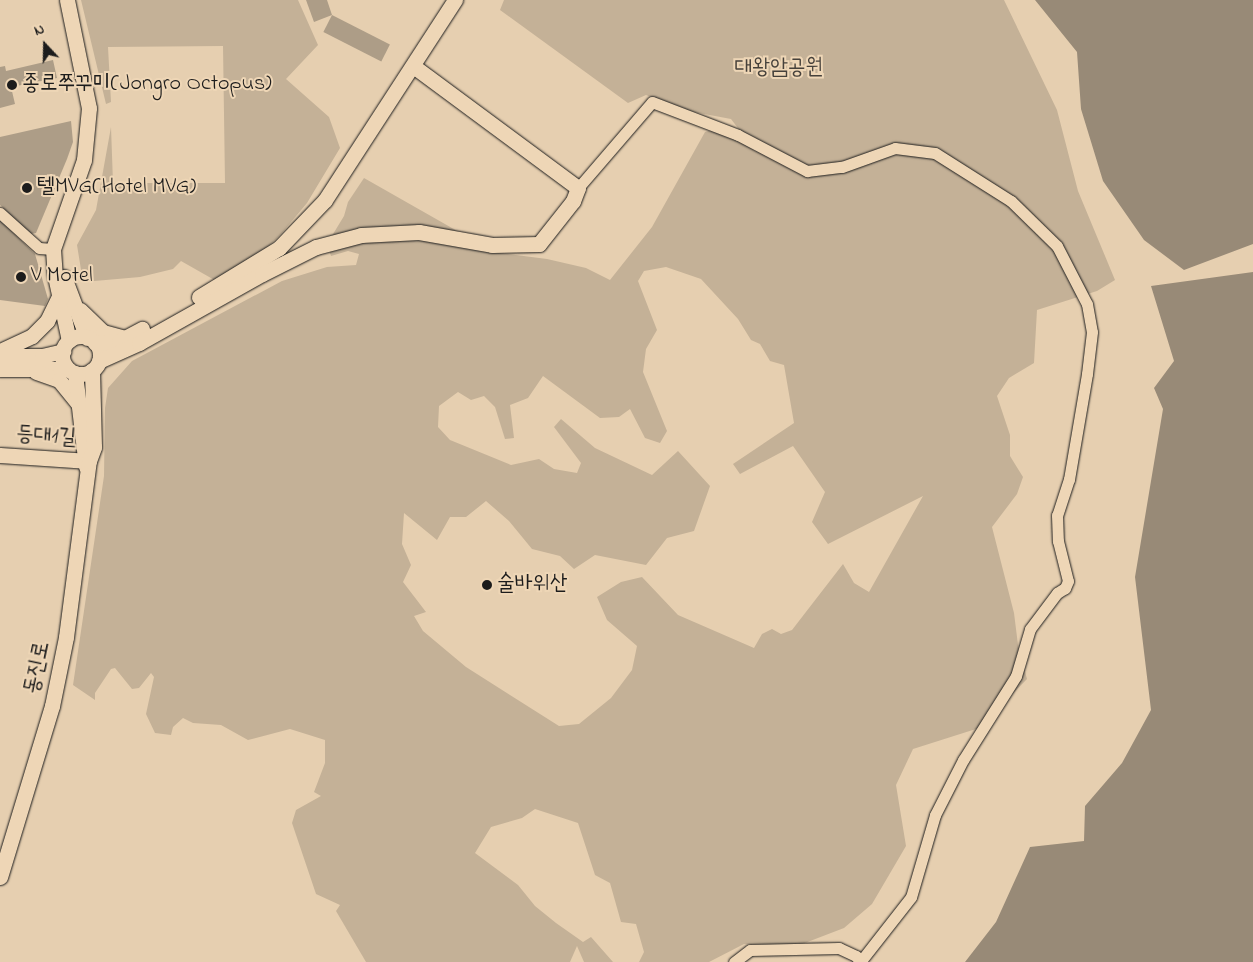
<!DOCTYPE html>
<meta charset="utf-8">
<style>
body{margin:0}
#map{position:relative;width:1253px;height:962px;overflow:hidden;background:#e6cfb0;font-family:"Indie Flower","Poor Story",sans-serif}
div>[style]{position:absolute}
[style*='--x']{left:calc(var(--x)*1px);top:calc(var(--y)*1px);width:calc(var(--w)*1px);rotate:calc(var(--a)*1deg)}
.green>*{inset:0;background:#c4b197}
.water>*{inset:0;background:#988a77}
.building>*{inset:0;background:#ad9d87;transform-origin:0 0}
.roads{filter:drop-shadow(0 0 1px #1c1c1c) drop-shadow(0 0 1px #1c1c1c)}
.street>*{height:11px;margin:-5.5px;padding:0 5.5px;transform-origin:5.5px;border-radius:5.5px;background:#eed6b6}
.secondary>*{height:15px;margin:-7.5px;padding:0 7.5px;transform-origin:7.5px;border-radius:7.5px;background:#eed6b6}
.secondary>.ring{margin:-7.5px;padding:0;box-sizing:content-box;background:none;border:15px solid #eed6b6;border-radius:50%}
.dots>*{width:14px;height:14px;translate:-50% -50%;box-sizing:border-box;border:2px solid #eed6b6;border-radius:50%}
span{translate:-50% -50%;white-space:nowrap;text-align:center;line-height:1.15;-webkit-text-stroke:4px #eed6b6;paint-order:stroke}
.park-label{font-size:22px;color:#46413b}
.poi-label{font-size:22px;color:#1c1c1c}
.left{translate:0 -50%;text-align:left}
.street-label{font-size:22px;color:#1c1c1c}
.north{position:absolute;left:20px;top:20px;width:50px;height:50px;-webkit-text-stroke:4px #eed6b6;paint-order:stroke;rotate:339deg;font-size:14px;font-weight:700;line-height:20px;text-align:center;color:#1c1c1c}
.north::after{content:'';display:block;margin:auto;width:18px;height:22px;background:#1c1c1c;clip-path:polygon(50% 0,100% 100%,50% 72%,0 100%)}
</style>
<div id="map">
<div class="green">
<div style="clip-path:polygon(81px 0,298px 0,318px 45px,286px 79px,329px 117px,340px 148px,307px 203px,281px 234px,253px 262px,218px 282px,181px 261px,173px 269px,140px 277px,83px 282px,77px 245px,96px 210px,111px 127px,113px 183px,225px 183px,223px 46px,108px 47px,111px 102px,106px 104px)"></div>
<div style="clip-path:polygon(evenodd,504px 0,1004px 0,1057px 110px,1078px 191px,1115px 280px,1097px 291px,1037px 310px,1034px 363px,1009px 378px,997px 396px,1010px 435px,1010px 456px,1023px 477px,1017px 494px,992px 527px,1014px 613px,1018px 645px,1027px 679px,979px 728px,913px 749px,896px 785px,906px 846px,872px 904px,844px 928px,797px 946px,744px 944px,709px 962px,639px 962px,644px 952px,636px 924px,621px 922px,610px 883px,595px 875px,578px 823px,535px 809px,522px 818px,491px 827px,475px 853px,518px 885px,535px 906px,556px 923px,583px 942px,591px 937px,613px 962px,584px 962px,577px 946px,570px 962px,366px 962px,336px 911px,340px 905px,316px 894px,292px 823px,296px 810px,321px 796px,314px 792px,325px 763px,325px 740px,290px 729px,248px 740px,221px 725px,193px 723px,183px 718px,173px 727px,171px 735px,155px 733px,146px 714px,154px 677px,151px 673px,139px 688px,132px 689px,115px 668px,111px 669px,95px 693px,95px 700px,73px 685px,104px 476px,105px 408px,108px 388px,132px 361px,282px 281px,327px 267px,356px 265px,359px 254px,348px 251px,331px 256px,327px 244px,344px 216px,348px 202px,364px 178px,466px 236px,468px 249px,547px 259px,586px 268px,610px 280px,652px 227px,705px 132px,723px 127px,756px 152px,731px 119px,683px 110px,646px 95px,628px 103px,500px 10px,504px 0,666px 267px,701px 279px,738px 319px,751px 340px,760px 344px,770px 361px,784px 365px,794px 423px,733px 464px,740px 474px,793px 446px,825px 492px,812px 522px,828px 544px,923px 496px,869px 592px,854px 583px,843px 564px,792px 630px,781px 634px,772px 629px,762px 634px,754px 648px,678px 615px,642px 577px,621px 582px,597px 597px,607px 620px,637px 646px,632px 670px,611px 698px,579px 724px,559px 726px,466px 667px,423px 631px,414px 616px,426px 612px,403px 582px,411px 565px,402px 544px,404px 513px,437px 540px,450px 517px,466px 517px,486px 501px,509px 521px,532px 549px,560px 556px,574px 569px,595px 555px,646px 565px,667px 538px,694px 531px,710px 486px,678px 451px,652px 475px,595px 448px,561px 419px,554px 427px,581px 463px,577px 473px,554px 469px,539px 459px,511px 465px,450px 440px,438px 427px,439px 406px,458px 392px,471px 400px,484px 396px,495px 407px,505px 439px,514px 438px,510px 405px,528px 398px,543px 376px,600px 418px,619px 417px,630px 409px,645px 438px,660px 443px,667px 431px,643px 372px,646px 349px,657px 330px,638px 281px,644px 271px,666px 267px)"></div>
</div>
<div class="water">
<div style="clip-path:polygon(1035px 0,1253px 0,1253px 244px,1184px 270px,1144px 240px,1103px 181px,1081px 109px,1077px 52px)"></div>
<div style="clip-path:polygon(1253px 272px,1253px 962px,965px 962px,996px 922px,1030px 847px,1084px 841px,1085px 806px,1122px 763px,1151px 710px,1135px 577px,1163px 409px,1154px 388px,1174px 361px,1151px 286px)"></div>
</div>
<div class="building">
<div style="clip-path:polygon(306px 0,327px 0,332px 15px,314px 22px)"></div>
<div style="left:332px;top:15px;width:65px;height:19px;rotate:27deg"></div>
<div style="clip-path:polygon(53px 60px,57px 78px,11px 87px,15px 104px,0 108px,0 67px,5px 66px,6px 71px)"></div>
<div style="clip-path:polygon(71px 121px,73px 142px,67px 159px,36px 233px,30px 234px,0 205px,0 137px)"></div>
<div style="clip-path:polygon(0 220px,35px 254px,48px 299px,45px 306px,0 300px)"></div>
</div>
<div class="roads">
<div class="street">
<div style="--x:578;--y:188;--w:113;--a:-49.3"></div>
<div style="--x:652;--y:102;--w:92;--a:21"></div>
<div style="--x:738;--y:135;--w:78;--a:27.6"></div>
<div style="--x:807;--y:171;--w:35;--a:-7"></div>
<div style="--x:842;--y:167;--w:56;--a:-19.7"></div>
<div style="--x:895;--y:148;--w:40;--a:7.1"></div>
<div style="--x:935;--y:153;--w:90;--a:32.3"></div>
<div style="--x:1011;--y:201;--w:64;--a:44.4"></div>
<div style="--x:1057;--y:246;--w:65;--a:62.7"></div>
<div style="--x:1087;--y:304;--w:28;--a:80"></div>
<div style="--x:1092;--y:332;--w:42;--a:96.8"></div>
<div style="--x:1087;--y:374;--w:107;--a:99.7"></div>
<div style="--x:1069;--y:479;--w:38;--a:108"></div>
<div style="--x:1057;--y:515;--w:26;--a:88"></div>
<div style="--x:1058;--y:541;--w:41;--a:76"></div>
<div style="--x:1068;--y:581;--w:8;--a:113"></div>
<div style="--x:1065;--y:588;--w:9;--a:148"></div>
<div style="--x:1057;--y:593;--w:45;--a:126.9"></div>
<div style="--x:1030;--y:629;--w:49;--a:106.6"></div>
<div style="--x:1016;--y:676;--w:99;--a:122.2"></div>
<div style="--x:963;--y:760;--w:62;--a:117"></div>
<div style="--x:935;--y:815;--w:85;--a:106.3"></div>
<div style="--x:911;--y:897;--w:83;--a:128.1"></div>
<div style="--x:860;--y:962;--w:7;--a:-124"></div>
<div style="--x:856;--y:956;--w:19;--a:-155"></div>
<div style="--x:839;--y:948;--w:89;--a:178.7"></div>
<div style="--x:750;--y:950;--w:20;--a:143"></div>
<div style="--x:0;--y:213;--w:52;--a:41.9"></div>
<div style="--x:39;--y:248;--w:14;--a:4"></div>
</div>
<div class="secondary">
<div style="--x:67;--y:0;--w:110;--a:78.5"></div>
<div style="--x:89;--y:108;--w:52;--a:95.5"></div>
<div style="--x:84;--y:160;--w:94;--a:109.2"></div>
<div style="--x:53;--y:249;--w:27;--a:86"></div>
<div style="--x:55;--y:276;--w:66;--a:77.8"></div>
<div style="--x:64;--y:277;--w:65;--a:69.3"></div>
<div style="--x:199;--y:297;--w:94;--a:-31.5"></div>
<div style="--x:279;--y:248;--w:66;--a:-46.2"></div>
<div style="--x:325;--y:200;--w:239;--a:-57"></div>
<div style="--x:80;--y:310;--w:32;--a:44"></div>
<div style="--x:103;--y:332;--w:20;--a:15"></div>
<div class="ring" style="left:62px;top:336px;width:23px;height:23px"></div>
<div style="--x:95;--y:343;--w:24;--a:-5"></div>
<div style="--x:119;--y:341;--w:26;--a:-28"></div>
<div style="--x:0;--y:351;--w:35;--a:-25"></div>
<div style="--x:32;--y:336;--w:21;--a:-45"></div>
<div style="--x:47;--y:321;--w:28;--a:-64"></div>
<div style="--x:0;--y:356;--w:42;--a:0"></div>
<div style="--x:42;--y:356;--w:22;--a:-13"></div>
<div style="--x:99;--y:361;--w:44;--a:-24.2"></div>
<div style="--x:139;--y:343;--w:141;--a:-29.3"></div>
<div style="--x:262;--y:274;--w:60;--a:-26.6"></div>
<div style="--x:316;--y:247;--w:47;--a:-14.9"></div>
<div style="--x:361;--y:235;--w:58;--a:-3"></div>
<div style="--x:419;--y:232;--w:74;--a:10.1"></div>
<div style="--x:492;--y:245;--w:47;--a:-1.2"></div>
<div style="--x:539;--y:244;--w:55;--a:-51.7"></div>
<div style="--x:573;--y:201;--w:14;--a:-69"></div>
<div style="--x:578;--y:188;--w:205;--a:-143.5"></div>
<div style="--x:0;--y:369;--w:68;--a:0"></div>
<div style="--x:36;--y:372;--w:24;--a:19"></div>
<div style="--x:59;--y:380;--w:32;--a:51"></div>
<div style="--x:75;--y:373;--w:94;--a:83.3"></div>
<div style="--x:0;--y:455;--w:89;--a:3.9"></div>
<div style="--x:0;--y:877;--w:179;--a:-73.1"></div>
<div style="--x:52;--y:706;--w:70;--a:-78.5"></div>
<div style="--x:66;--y:637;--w:177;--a:-82.6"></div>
<div style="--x:89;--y:461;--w:15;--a:-70"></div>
<div style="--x:94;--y:447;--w:77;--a:-91.5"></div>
</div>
</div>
<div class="dots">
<div style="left:12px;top:85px;background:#1c1c1c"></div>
<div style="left:27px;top:188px;background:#1c1c1c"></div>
<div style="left:21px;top:277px;background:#1c1c1c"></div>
<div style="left:487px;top:585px;background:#1c1c1c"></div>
</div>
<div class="park-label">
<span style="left:779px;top:69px">대왕암공원</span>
</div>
<div class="poi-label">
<span class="left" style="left:22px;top:85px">종로쭈꾸미(Jongro Octopus)</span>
<span class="left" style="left:37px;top:188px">텔MVG(Hotel MVG)</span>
<span class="left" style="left:31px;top:277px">V Motel</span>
<span class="left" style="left:497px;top:585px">술바위산</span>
</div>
<div class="street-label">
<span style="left:46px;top:437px;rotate:4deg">등대1길</span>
<span style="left:38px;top:668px;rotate:-78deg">동진로</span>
</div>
<div class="north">N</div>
</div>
